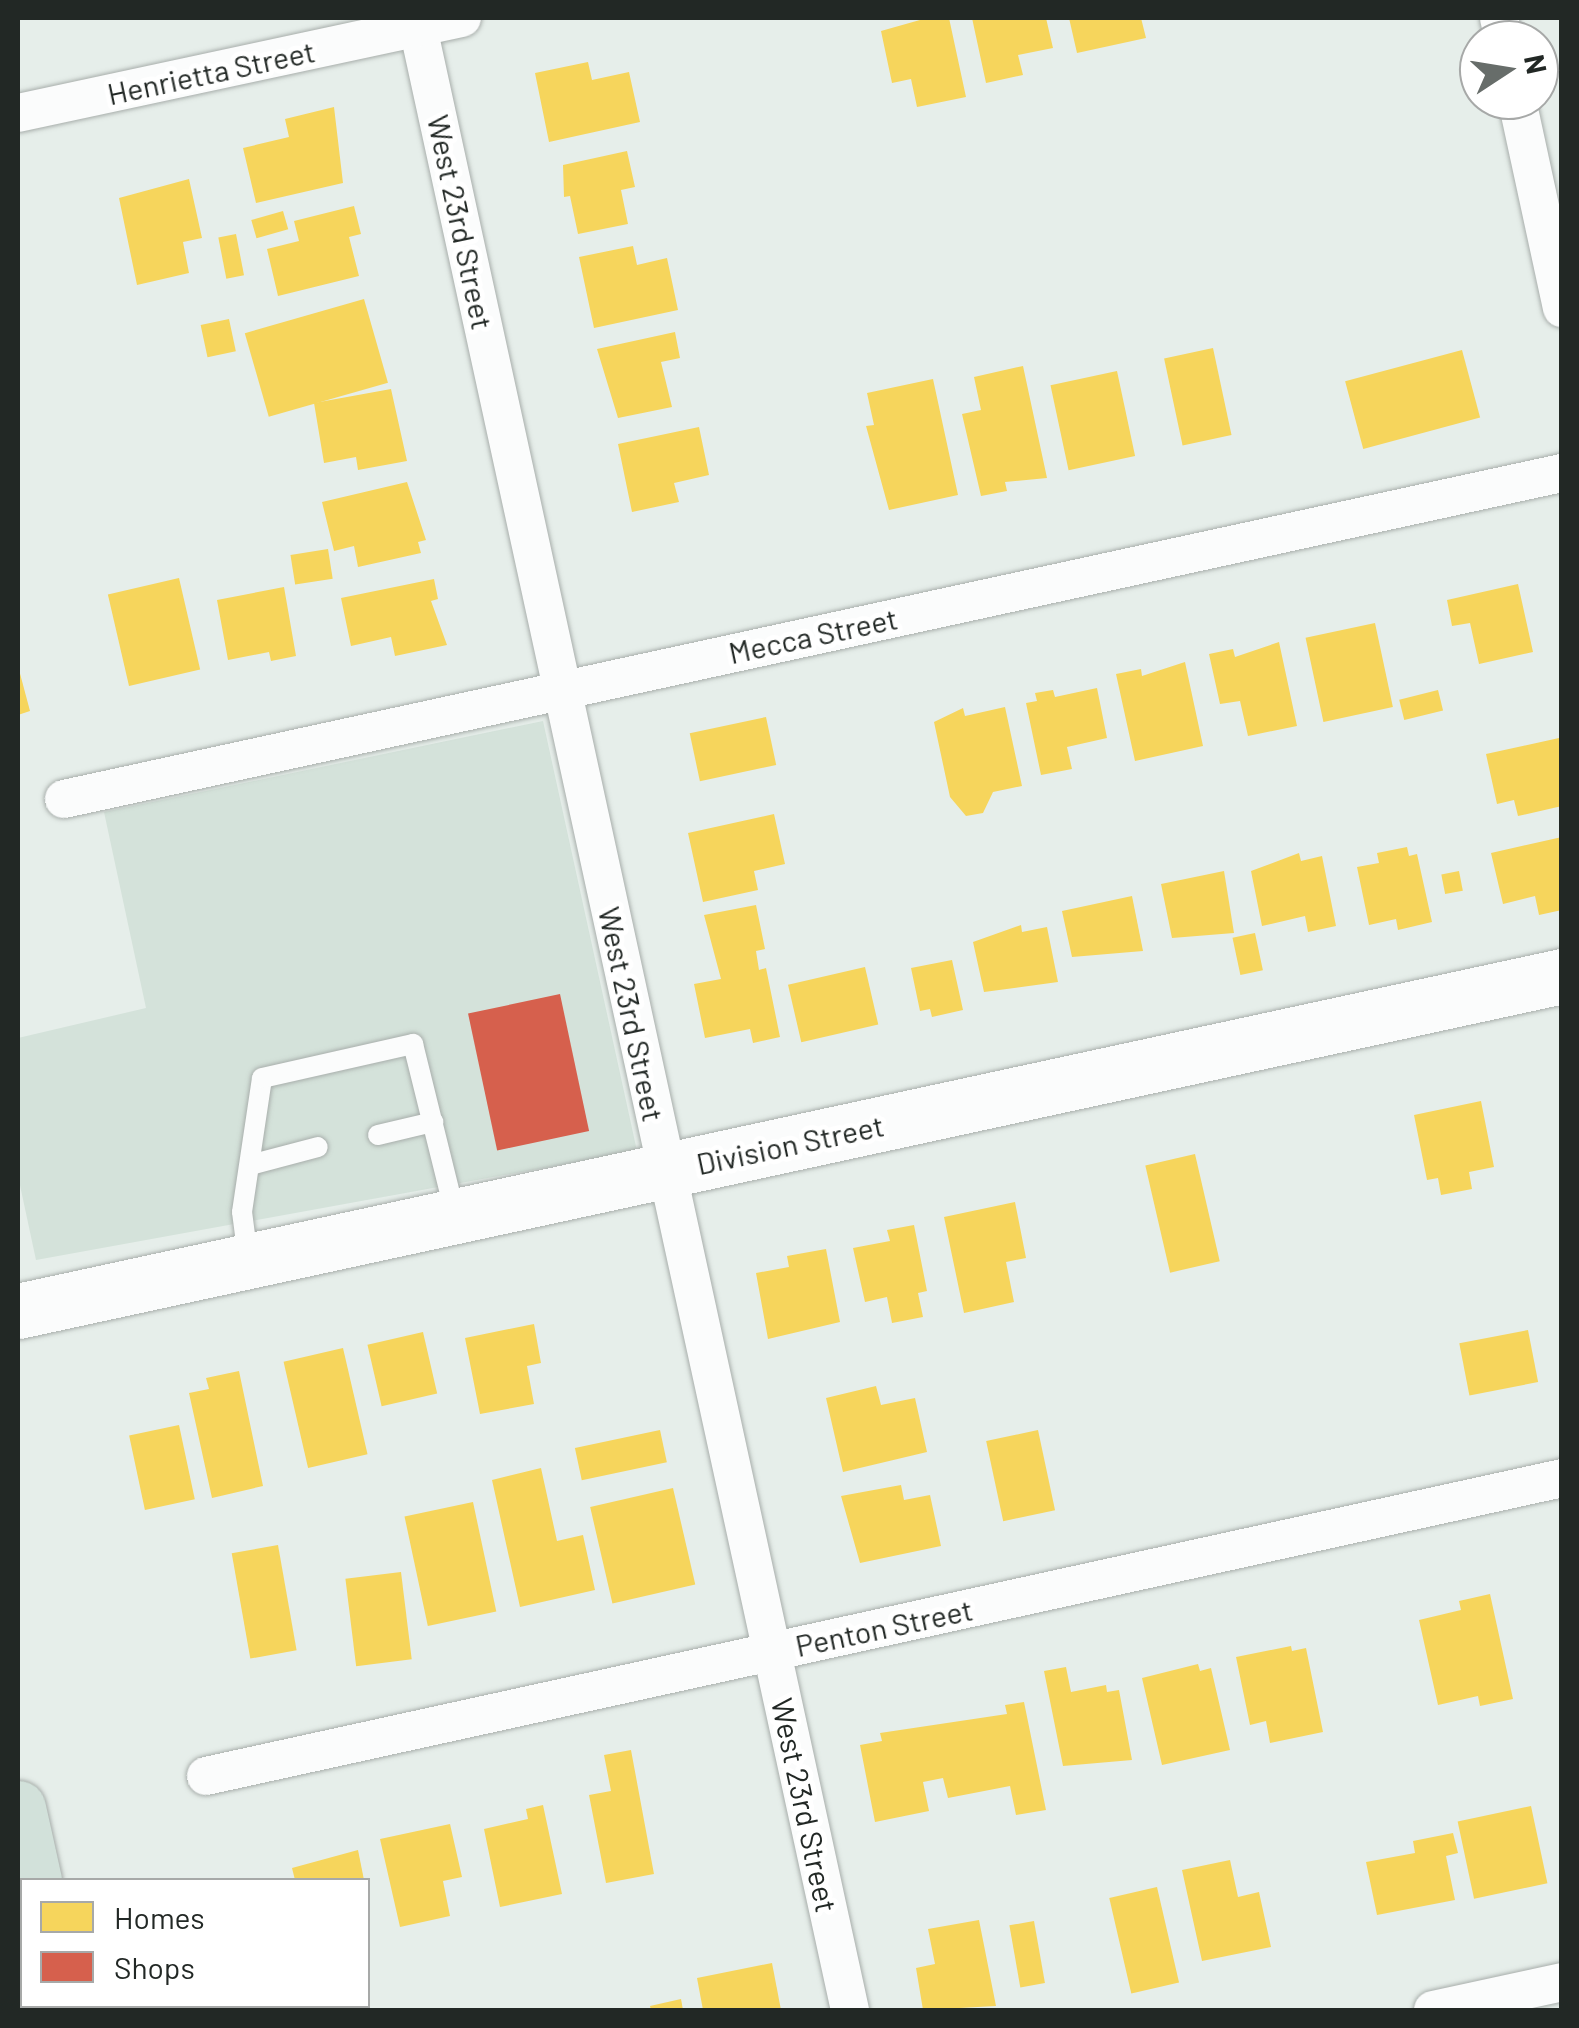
<!DOCTYPE html>
<style>
body{margin:0}
#map{position:relative;width:1579px;height:2028px;overflow:hidden;background:#e6eeea;font-family:Barlow,sans-serif}
div>[style]{position:absolute}
[style*='--x']{left:calc(var(--x)*1px);top:calc(var(--y)*1px);width:calc(var(--w)*1px);rotate:calc(var(--a)*1deg)}
.built>*{inset:0;background:#d4e2da}
.homes>*{inset:0;background:#f6d55c;transform-origin:0 0}
.shops>*{inset:0;background:#d6604d;transform-origin:0 0}
.roads{filter:drop-shadow(0 0 2px #a8aeab) drop-shadow(0 0 2px #a8aeab)}
.lane>*{height:20px;margin:-10px;padding:0 10px;transform-origin:10px;border-radius:10px;background:#fbfcfc}
.street>*{height:38px;margin:-19px;padding:0 19px;transform-origin:19px;border-radius:19px;background:#fbfcfc}
.secondary>*{height:55px;margin:-27.5px;padding:0 27.5px;transform-origin:27.5px;border-radius:27.5px;background:#fbfcfc}
.highway>*{height:55px;margin:-27.5px;padding:0 27.5px;transform-origin:27.5px;border-radius:27.5px;background:#d2e1da}
span{translate:-50% -50%;white-space:nowrap;text-align:center;line-height:1.15;-webkit-text-stroke:10px #fff;paint-order:stroke}
.street-label{font-size:30px;color:#222825}
.frame{position:absolute;inset:0;border:20px solid #222825;pointer-events:none}
.legend{position:absolute;left:20px;top:1878px;width:350px;height:130px;box-sizing:border-box;background:#fff;border:2px solid #a7a9a8;margin:0;padding:12px 18px;list-style:none;font-size:30px;color:#222825}
.legend li{display:flex;align-items:center;gap:20px;height:50px}
.legend b{width:50px;border:2px solid #a7a9a8}
.north{position:absolute;left:1459px;top:20px;width:100px;height:100px;box-sizing:border-box;background:#fff;border:2px solid #a7a9a8;border-radius:50%;rotate:78deg;font-size:28px;font-weight:700;line-height:40px;text-align:center;color:#222825}
.north::after{content:'';display:block;margin:auto;width:35px;height:45px;background:#676d6a;clip-path:polygon(50% 0,100% 100%,50% 72%,0 100%)}
</style>
<div id="map">
<div class="built">
<div style="clip-path:polygon(543px 721px,637px 1151px,36px 1260px,18px 1176px,18px 1038px,146px 1008px,104px 812px)"></div>
</div>
<div class="homes">
<div style="clip-path:polygon(927px 18px,949px 18px,966px 97px,917px 107px,911px 79px,892px 83px,881px 31px)"></div>
<div style="clip-path:polygon(972px 18px,1046px 18px,1053px 48px,1018px 55px,1023px 75px,986px 83px)"></div>
<div style="clip-path:polygon(1069px 18px,1141px 18px,1146px 38px,1077px 53px)"></div>
<div style="clip-path:polygon(588px 62px,592px 80px,629px 72px,640px 122px,549px 142px,535px 73px)"></div>
<div style="clip-path:polygon(334px 107px,343px 183px,256px 203px,243px 148px,289px 137px,285px 119px)"></div>
<div style="clip-path:polygon(627px 151px,635px 187px,621px 190px,628px 224px,578px 234px,570px 196px,564px 197px,563px 165px)"></div>
<div style="clip-path:polygon(189px 179px,202px 238px,183px 242px,189px 273px,137px 285px,119px 198px)"></div>
<div style="clip-path:polygon(354px 206px,361px 234px,349px 237px,359px 276px,278px 296px,267px 249px,299px 241px,294px 221px)"></div>
<div style="left:283px;top:211px;width:19px;height:33px;rotate:74deg"></div>
<div style="left:236px;top:234px;width:42px;height:18px;rotate:79deg"></div>
<div style="clip-path:polygon(633px 246px,637px 265px,667px 258px,678px 310px,594px 328px,579px 257px)"></div>
<div style="left:364px;top:299px;width:87px;height:124px;rotate:74deg"></div>
<div style="left:229px;top:319px;width:33px;height:29px;rotate:78deg"></div>
<div style="clip-path:polygon(675px 332px,680px 358px,661px 362px,672px 407px,618px 418px,597px 349px)"></div>
<div style="left:1213px;top:348px;width:89px;height:50px;rotate:78deg"></div>
<div style="left:1462px;top:350px;width:70px;height:121px;rotate:75deg"></div>
<div style="clip-path:polygon(1023px 366px,1047px 478px,1005px 482px,1007px 491px,981px 496px,962px 414px,981px 410px,974px 377px)"></div>
<div style="left:1117px;top:371px;width:87px;height:68px;rotate:78deg"></div>
<div style="clip-path:polygon(933px 379px,958px 495px,889px 510px,866px 426px,874px 425px,867px 393px)"></div>
<div style="clip-path:polygon(391px 389px,407px 461px,358px 470px,356px 457px,324px 463px,314px 403px)"></div>
<div style="clip-path:polygon(699px 427px,709px 475px,674px 483px,679px 502px,632px 512px,618px 444px)"></div>
<div style="clip-path:polygon(407px 482px,426px 540px,418px 542px,421px 553px,358px 567px,354px 546px,334px 551px,322px 502px)"></div>
<div style="left:328px;top:549px;width:30px;height:38px;rotate:81deg"></div>
<div style="left:179px;top:578px;width:94px;height:73px;rotate:77deg"></div>
<div style="clip-path:polygon(434px 579px,438px 599px,431px 601px,447px 645px,395px 656px,391px 637px,351px 646px,341px 598px)"></div>
<div style="clip-path:polygon(1518px 584px,1533px 652px,1479px 664px,1470px 623px,1452px 626px,1447px 600px)"></div>
<div style="clip-path:polygon(284px 587px,296px 656px,271px 661px,269px 652px,228px 660px,217px 600px)"></div>
<div style="left:1375px;top:623px;width:86px;height:71px;rotate:78deg"></div>
<div style="clip-path:polygon(1279px 642px,1297px 726px,1248px 736px,1240px 701px,1220px 704px,1209px 654px,1233px 649px,1235px 657px)"></div>
<div style="clip-path:polygon(1185px 662px,1203px 746px,1135px 761px,1116px 674px,1141px 669px,1142px 676px)"></div>
<div style="clip-path:polygon(18px 666px,30px 711px,18px 715px)"></div>
<div style="clip-path:polygon(1097px 688px,1107px 738px,1067px 747px,1072px 769px,1041px 775px,1026px 703px,1037px 701px,1035px 693px,1053px 690px,1055px 697px)"></div>
<div style="left:1438px;top:690px;width:21px;height:40px;rotate:76deg"></div>
<div style="clip-path:polygon(1005px 707px,1022px 786px,993px 792px,983px 813px,966px 816px,950px 797px,934px 722px,963px 708px,965px 716px)"></div>
<div style="left:766px;top:717px;width:49px;height:78px;rotate:78deg"></div>
<div style="clip-path:polygon(1559px 738px,1562px 806px,1518px 816px,1514px 800px,1497px 804px,1486px 754px)"></div>
<div style="clip-path:polygon(774px 814px,785px 864px,754px 871px,758px 890px,703px 902px,688px 833px)"></div>
<div style="clip-path:polygon(1562px 837px,1562px 910px,1539px 915px,1535px 896px,1503px 904px,1491px 853px)"></div>
<div style="clip-path:polygon(1407px 847px,1409px 856px,1417px 854px,1432px 922px,1398px 930px,1396px 919px,1369px 925px,1357px 867px,1379px 863px,1377px 853px)"></div>
<div style="clip-path:polygon(1299px 853px,1301px 861px,1322px 856px,1336px 926px,1308px 932px,1305px 916px,1262px 926px,1251px 871px)"></div>
<div style="clip-path:polygon(1224px 871px,1234px 933px,1172px 938px,1161px 884px)"></div>
<div style="left:1459px;top:871px;width:20px;height:18px;rotate:79deg"></div>
<div style="clip-path:polygon(1132px 896px,1143px 951px,1072px 957px,1062px 911px)"></div>
<div style="clip-path:polygon(756px 905px,765px 949px,756px 951px,759px 970px,766px 968px,780px 1037px,753px 1043px,750px 1029px,705px 1038px,694px 984px,721px 979px,704px 915px)"></div>
<div style="clip-path:polygon(1021px 925px,1022px 932px,1047px 927px,1058px 982px,984px 992px,973px 942px)"></div>
<div style="left:1255px;top:933px;width:38px;height:23px;rotate:78deg"></div>
<div style="clip-path:polygon(952px 960px,963px 1010px,932px 1017px,930px 1009px,920px 1011px,911px 968px)"></div>
<div style="left:865px;top:967px;width:59px;height:79px;rotate:77deg"></div>
<div style="clip-path:polygon(1481px 1101px,1494px 1167px,1469px 1172px,1472px 1189px,1441px 1195px,1438px 1178px,1427px 1180px,1414px 1115px)"></div>
<div style="left:1195px;top:1154px;width:110px;height:51px;rotate:77deg"></div>
<div style="clip-path:polygon(1015px 1202px,1026px 1258px,1006px 1262px,1014px 1302px,964px 1313px,944px 1217px)"></div>
<div style="clip-path:polygon(914px 1225px,927px 1291px,918px 1293px,923px 1317px,892px 1323px,887px 1297px,865px 1302px,853px 1248px,890px 1241px,887px 1230px)"></div>
<div style="clip-path:polygon(826px 1249px,840px 1322px,768px 1339px,756px 1273px,789px 1267px,787px 1256px)"></div>
<div style="clip-path:polygon(534px 1324px,541px 1363px,527px 1366px,534px 1404px,480px 1414px,465px 1338px)"></div>
<div style="left:1528px;top:1330px;width:53px;height:70px;rotate:79deg"></div>
<div style="left:423px;top:1332px;width:63px;height:57px;rotate:77deg"></div>
<div style="left:343px;top:1348px;width:109px;height:61px;rotate:77deg"></div>
<div style="clip-path:polygon(239px 1371px,263px 1486px,212px 1498px,189px 1393px,209px 1389px,206px 1378px)"></div>
<div style="clip-path:polygon(876px 1386px,881px 1405px,915px 1398px,927px 1452px,843px 1472px,826px 1398px)"></div>
<div style="left:179px;top:1425px;width:76px;height:51px;rotate:78deg"></div>
<div style="left:660px;top:1430px;width:33px;height:87px;rotate:78deg"></div>
<div style="left:1038px;top:1430px;width:82px;height:53px;rotate:78deg"></div>
<div style="clip-path:polygon(541px 1468px,557px 1541px,583px 1535px,595px 1590px,520px 1607px,492px 1480px)"></div>
<div style="clip-path:polygon(901px 1485px,904px 1500px,930px 1495px,941px 1546px,860px 1563px,841px 1496px)"></div>
<div style="left:673px;top:1488px;width:99px;height:85px;rotate:77deg"></div>
<div style="left:473px;top:1502px;width:112px;height:70px;rotate:78deg"></div>
<div style="left:278px;top:1545px;width:107px;height:47px;rotate:80deg"></div>
<div style="left:401px;top:1572px;width:88px;height:56px;rotate:83deg"></div>
<div style="clip-path:polygon(1490px 1594px,1513px 1699px,1480px 1706px,1478px 1696px,1438px 1705px,1419px 1620px,1461px 1610px,1459px 1601px)"></div>
<div style="clip-path:polygon(1291px 1646px,1292px 1651px,1306px 1648px,1323px 1732px,1270px 1743px,1266px 1721px,1250px 1725px,1236px 1657px)"></div>
<div style="clip-path:polygon(1198px 1664px,1200px 1671px,1211px 1668px,1230px 1750px,1162px 1765px,1142px 1678px)"></div>
<div style="clip-path:polygon(1066px 1667px,1071px 1692px,1106px 1685px,1107px 1692px,1119px 1690px,1132px 1760px,1063px 1766px,1044px 1671px)"></div>
<div style="clip-path:polygon(1024px 1702px,1046px 1810px,1016px 1815px,1010px 1786px,948px 1798px,943px 1778px,923px 1782px,929px 1811px,875px 1822px,860px 1745px,882px 1741px,880px 1733px,1007px 1714px,1005px 1705px)"></div>
<div style="clip-path:polygon(631px 1750px,654px 1874px,606px 1883px,589px 1795px,611px 1791px,604px 1755px)"></div>
<div style="clip-path:polygon(543px 1805px,562px 1894px,500px 1907px,484px 1829px,528px 1819px,526px 1809px)"></div>
<div style="left:1531px;top:1806px;width:79px;height:75px;rotate:78deg"></div>
<div style="clip-path:polygon(450px 1824px,462px 1877px,443px 1881px,450px 1916px,400px 1927px,380px 1839px)"></div>
<div style="clip-path:polygon(1453px 1833px,1458px 1853px,1446px 1856px,1455px 1900px,1377px 1915px,1366px 1862px,1415px 1853px,1413px 1841px)"></div>
<div style="clip-path:polygon(358px 1850px,364px 1880px,295px 1880px,292px 1868px)"></div>
<div style="clip-path:polygon(1230px 1860px,1238px 1897px,1259px 1892px,1271px 1947px,1202px 1961px,1182px 1870px)"></div>
<div style="left:1157px;top:1887px;width:98px;height:49px;rotate:77deg"></div>
<div style="clip-path:polygon(979px 1920px,996px 2006px,923px 2010px,916px 1968px,935px 1964px,928px 1929px)"></div>
<div style="left:1034px;top:1921px;width:63px;height:25px;rotate:80deg"></div>
<div style="clip-path:polygon(772px 1963px,781px 2010px,703px 2010px,697px 1978px)"></div>
<div style="clip-path:polygon(681px 1999px,683px 2010px,651px 2010px,650px 2006px)"></div>
</div>
<div class="shops">
<div style="left:560px;top:994px;width:140px;height:94px;rotate:78deg"></div>
</div>
<div class="roads">
<div class="lane">
<div style="--x:378;--y:1135;--w:57;--a:-13.3"></div>
<div style="--x:250;--y:1165;--w:70;--a:-14.8"></div>
<div style="--x:248;--y:1258;--w:46;--a:-97.4"></div>
<div style="--x:242;--y:1212;--w:135;--a:-81.5"></div>
<div style="--x:262;--y:1078;--w:155;--a:-12.7"></div>
<div style="--x:413;--y:1044;--w:175;--a:76.1"></div>
</div>
<div class="street">
<div style="--x:416;--y:18;--w:2039;--a:77.71"></div>
<div style="--x:1499;--y:18;--w:23;--a:77"></div>
<div style="--x:1517;--y:100;--w:213;--a:77.8"></div>
<div style="--x:18;--y:113;--w:454;--a:-12.1"></div>
<div style="--x:64;--y:799;--w:1533;--a:-12.28"></div>
<div style="--x:206;--y:1776;--w:1388;--a:-12.39"></div>
<div style="--x:1433;--y:2010;--w:132;--a:-12.2"></div>
</div>
<div class="secondary">
<div style="--x:18;--y:1311;--w:1580;--a:-12.24"></div>
</div>
<div class="highway">
<div style="--x:18;--y:1808;--w:74;--a:77.5"></div>
<div style="--x:61;--y:2006;--w:4;--a:76"></div>
</div>
</div>
<div class="street-label">
<span style="left:211px;top:72px;rotate:-12deg">Henrietta Street</span>
<span style="left:461px;top:222px;rotate:78deg">West 23rd Street</span>
<span style="left:813px;top:635px;rotate:-12deg">Mecca Street</span>
<span style="left:632px;top:1014px;rotate:78deg">West 23rd Street</span>
<span style="left:790px;top:1144px;rotate:-12deg">Division Street</span>
<span style="left:884px;top:1627px;rotate:-12deg">Penton Street</span>
<span style="left:805px;top:1805px;rotate:78deg">West 23rd Street</span>
</div>
<div class="frame"></div>
<ul class="legend">
<li><b style="height:28px;background:#f6d55c"></b>Homes</li>
<li><b style="height:28px;background:#d6604d"></b>Shops</li>
</ul>
<div class="north">N</div>
</div>
